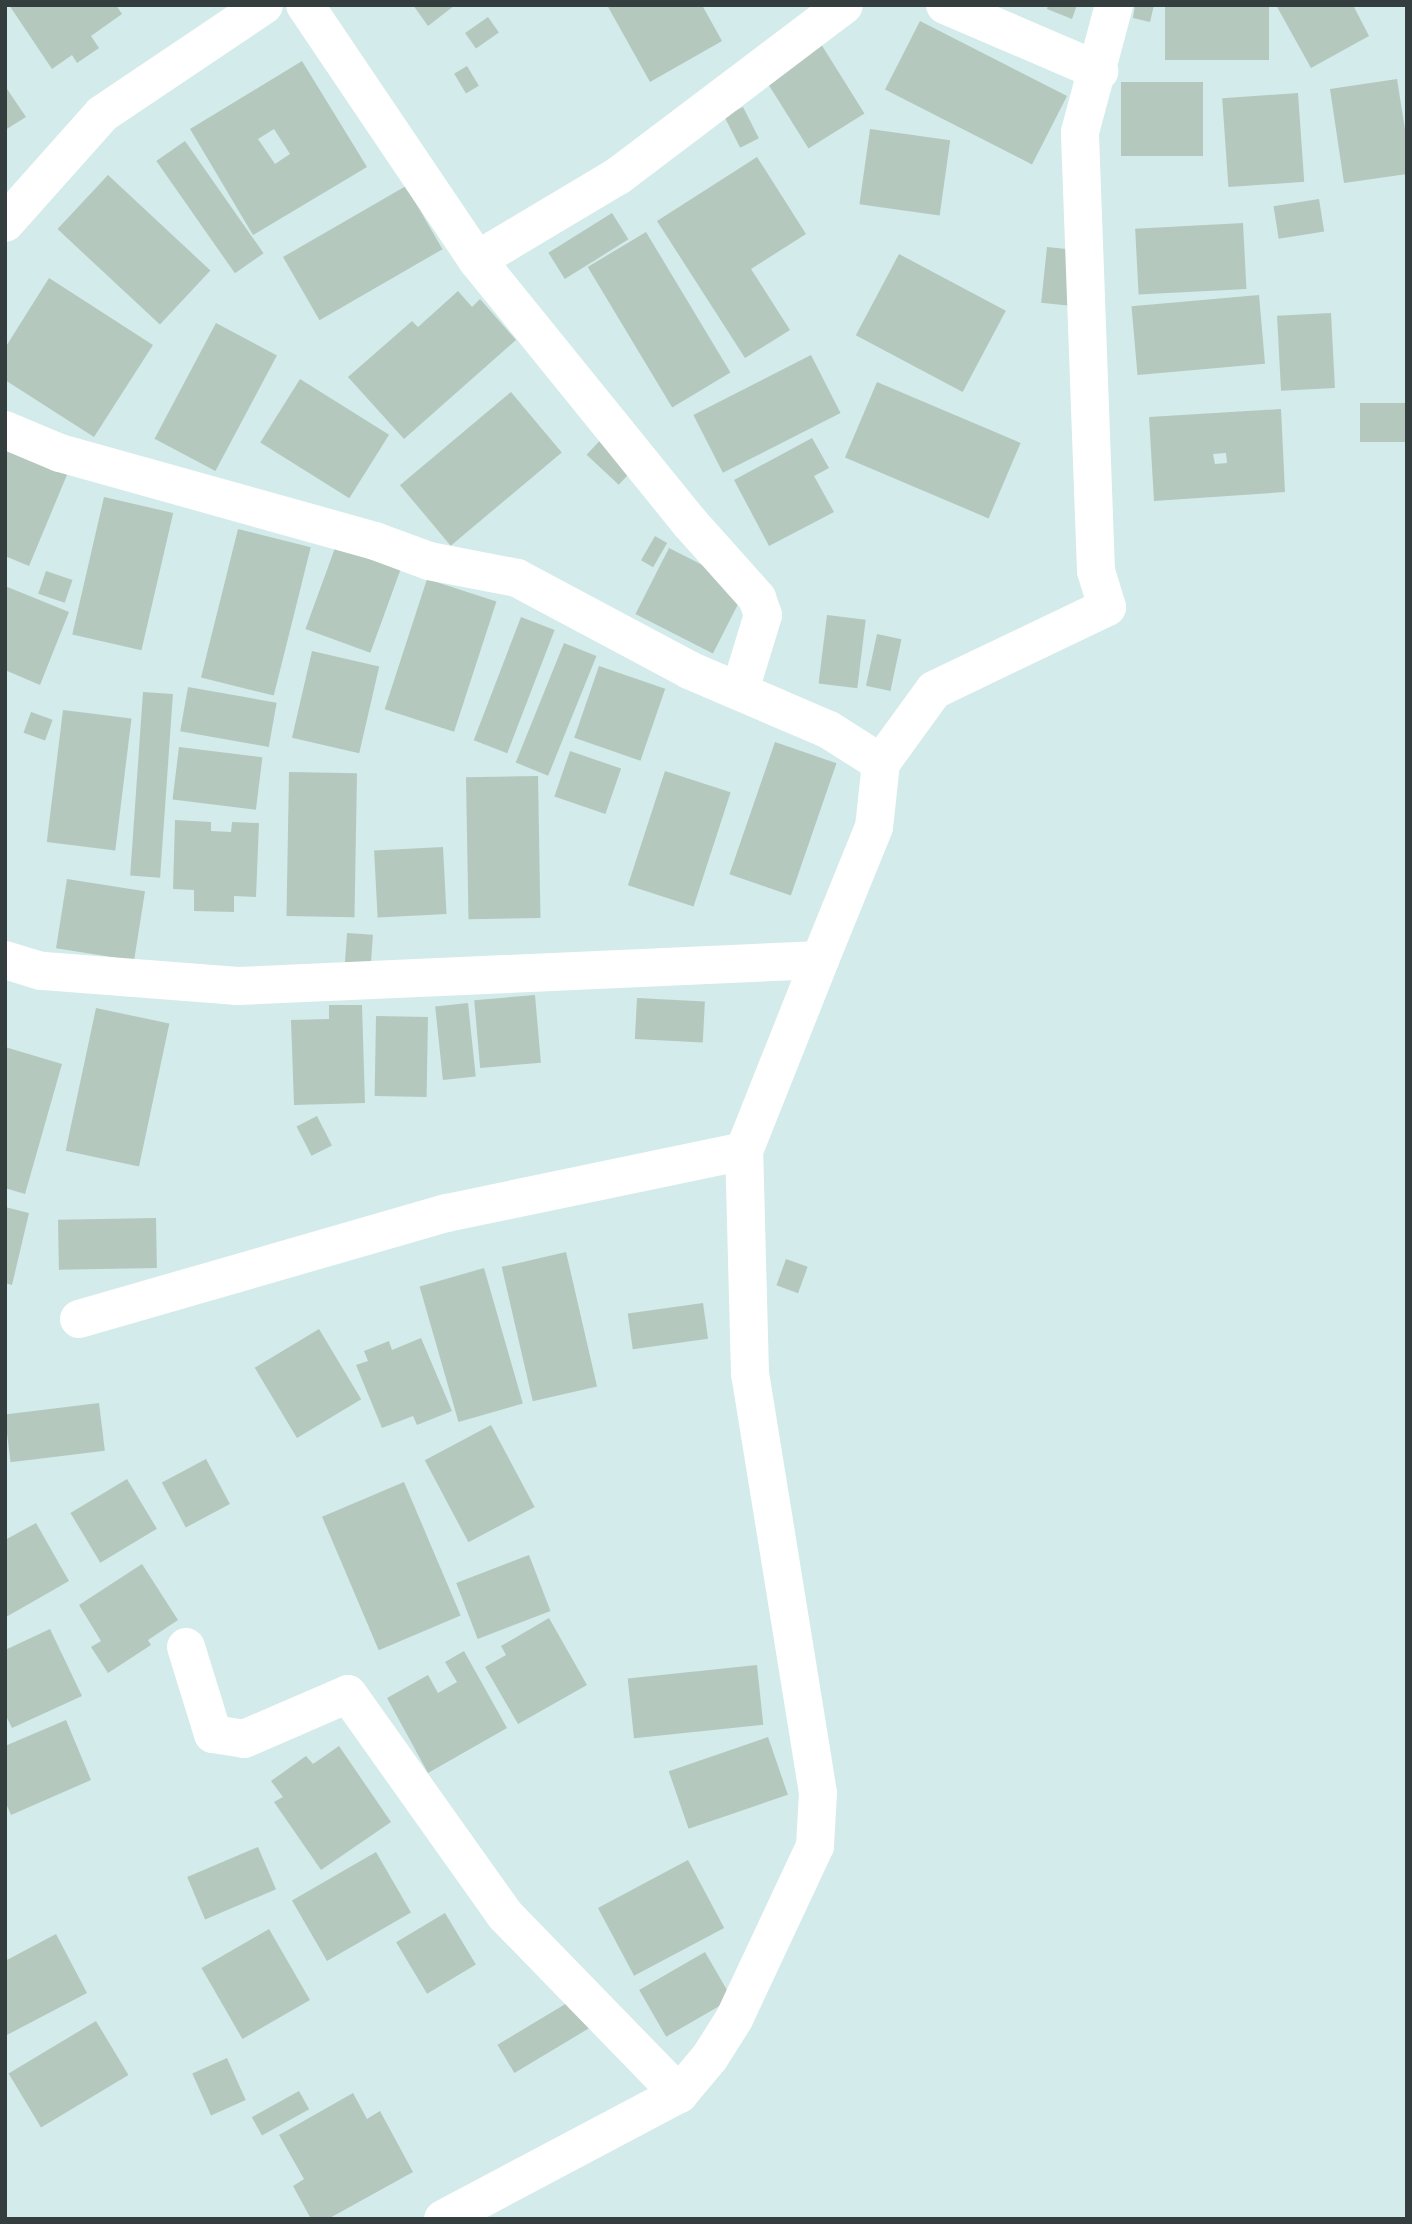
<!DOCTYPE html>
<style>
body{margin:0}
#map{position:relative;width:1412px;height:2224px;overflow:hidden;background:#d3ebea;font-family:Overpass,sans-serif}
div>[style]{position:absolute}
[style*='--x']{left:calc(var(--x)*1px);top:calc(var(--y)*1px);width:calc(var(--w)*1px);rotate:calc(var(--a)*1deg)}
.building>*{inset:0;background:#b4c8bd;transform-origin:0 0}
.street>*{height:38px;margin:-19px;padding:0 19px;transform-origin:19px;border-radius:19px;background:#fff}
span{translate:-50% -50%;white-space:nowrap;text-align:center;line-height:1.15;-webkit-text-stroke:5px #e0f9f7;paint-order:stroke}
.frame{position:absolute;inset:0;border:7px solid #343e3e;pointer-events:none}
</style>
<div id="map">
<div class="building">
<div style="clip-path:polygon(9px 5px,116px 5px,122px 14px,91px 36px,99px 48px,77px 63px,72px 55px,52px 69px)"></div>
<div style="clip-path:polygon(413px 5px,455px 5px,428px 26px)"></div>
<div style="clip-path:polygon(607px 5px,702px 5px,722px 41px,650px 82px)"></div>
<div style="clip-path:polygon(1048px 5px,1077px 5px,1072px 19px,1047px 9px)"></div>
<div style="clip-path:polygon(1135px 5px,1154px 5px,1150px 22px,1133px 18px)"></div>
<div style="left:1165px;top:5px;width:104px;height:55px"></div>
<div style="clip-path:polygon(1276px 5px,1353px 5px,1369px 36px,1311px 68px)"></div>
<div style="left:488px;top:17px;width:19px;height:28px;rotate:55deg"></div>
<div style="left:920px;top:21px;width:165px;height:77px;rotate:27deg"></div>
<div style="left:821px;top:44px;width:82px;height:66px;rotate:58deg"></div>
<div style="clip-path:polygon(evenodd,302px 61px,367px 167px,253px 235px,190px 129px,302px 61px,274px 129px,290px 154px,275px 164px,258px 139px,274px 129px)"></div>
<div style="left:467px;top:66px;width:23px;height:15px;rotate:59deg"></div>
<div style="clip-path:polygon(1397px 79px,1407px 142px,1407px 174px,1344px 183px,1330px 89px)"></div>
<div style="left:1121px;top:82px;width:82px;height:74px"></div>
<div style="clip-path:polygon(5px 86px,26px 117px,5px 130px)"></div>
<div style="left:1298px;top:93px;width:89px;height:76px;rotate:86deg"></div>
<div style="left:743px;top:107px;width:35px;height:21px;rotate:63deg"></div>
<div style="left:870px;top:129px;width:81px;height:76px;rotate:8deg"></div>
<div style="left:185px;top:141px;width:137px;height:35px;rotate:55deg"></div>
<div style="clip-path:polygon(757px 157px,806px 234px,751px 269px,790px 330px,745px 358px,657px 221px)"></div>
<div style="left:108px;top:175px;width:140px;height:74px;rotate:43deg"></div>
<div style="left:406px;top:186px;width:73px;height:142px;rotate:60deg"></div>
<div style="left:1319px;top:199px;width:33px;height:46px;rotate:81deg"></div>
<div style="left:612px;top:213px;width:31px;height:75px;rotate:58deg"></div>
<div style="left:1243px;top:223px;width:66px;height:108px;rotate:87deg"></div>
<div style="left:646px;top:232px;width:164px;height:68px;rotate:59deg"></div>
<div style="left:1047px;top:247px;width:29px;height:56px;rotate:6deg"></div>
<div style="left:899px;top:254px;width:121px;height:92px;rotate:28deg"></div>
<div style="clip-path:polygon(49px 278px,153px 345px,94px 437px,5px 380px,5px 348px)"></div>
<div style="clip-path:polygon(458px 291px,472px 307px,480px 299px,516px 340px,404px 439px,348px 377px,412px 321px,418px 327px)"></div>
<div style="left:1259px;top:295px;width:69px;height:128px;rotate:85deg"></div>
<div style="left:1331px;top:313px;width:75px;height:54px;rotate:87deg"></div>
<div style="left:216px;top:323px;width:69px;height:131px;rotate:28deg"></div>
<div style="left:811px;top:355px;width:65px;height:132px;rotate:63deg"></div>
<div style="left:300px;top:379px;width:105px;height:75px;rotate:32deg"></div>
<div style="left:877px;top:382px;width:156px;height:82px;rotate:23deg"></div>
<div style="left:511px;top:392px;width:79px;height:145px;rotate:50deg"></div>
<div style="left:1407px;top:403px;width:39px;height:47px;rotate:90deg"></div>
<div style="clip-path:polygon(evenodd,1281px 409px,1285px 492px,1154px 501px,1149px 417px,1281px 409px,1226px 453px,1227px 463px,1215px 464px,1213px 454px,1226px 453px)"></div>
<div style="left:605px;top:435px;width:44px;height:27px;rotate:43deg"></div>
<div style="clip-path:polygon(812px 438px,829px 468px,814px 476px,834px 512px,769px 546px,734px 480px)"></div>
<div style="clip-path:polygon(5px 443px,69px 470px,29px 566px,5px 556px)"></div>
<div style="left:104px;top:497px;width:71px;height:141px;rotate:13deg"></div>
<div style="left:238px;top:529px;width:75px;height:153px;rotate:14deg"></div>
<div style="left:655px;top:536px;width:14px;height:28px;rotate:30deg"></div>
<div style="left:339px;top:537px;width:69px;height:98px;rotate:20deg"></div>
<div style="left:669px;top:548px;width:87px;height:74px;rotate:27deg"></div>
<div style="left:46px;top:571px;width:28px;height:24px;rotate:19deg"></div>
<div style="left:427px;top:579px;width:73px;height:137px;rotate:18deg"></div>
<div style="clip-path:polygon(5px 586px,69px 612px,40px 685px,5px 670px)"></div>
<div style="left:827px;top:615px;width:39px;height:69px;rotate:7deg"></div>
<div style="left:521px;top:617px;width:36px;height:132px;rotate:21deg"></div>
<div style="left:877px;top:634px;width:25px;height:53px;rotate:12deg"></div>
<div style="left:564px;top:643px;width:35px;height:129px;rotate:22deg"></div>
<div style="left:312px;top:651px;width:69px;height:89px;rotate:13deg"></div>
<div style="left:599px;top:666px;width:70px;height:76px;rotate:19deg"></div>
<div style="left:188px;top:687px;width:90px;height:45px;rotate:10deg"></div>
<div style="left:143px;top:692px;width:30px;height:184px;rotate:4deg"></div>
<div style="left:63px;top:710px;width:69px;height:133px;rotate:7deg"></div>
<div style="left:31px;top:712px;width:23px;height:22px;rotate:20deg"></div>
<div style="left:775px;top:742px;width:65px;height:140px;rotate:19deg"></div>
<div style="left:179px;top:747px;width:84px;height:53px;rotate:7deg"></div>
<div style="left:570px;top:751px;width:54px;height:48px;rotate:19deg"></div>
<div style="left:665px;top:771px;width:69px;height:120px;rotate:18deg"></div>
<div style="left:289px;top:772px;width:68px;height:144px;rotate:1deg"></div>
<div style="left:538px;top:776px;width:142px;height:72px;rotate:89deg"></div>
<div style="clip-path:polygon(175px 820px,211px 822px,211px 831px,231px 832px,232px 822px,259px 823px,256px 897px,234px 896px,234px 912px,194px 911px,194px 890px,173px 889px)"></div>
<div style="left:443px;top:847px;width:67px;height:69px;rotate:87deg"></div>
<div style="left:67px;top:879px;width:79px;height:70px;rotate:9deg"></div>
<div style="left:347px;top:933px;width:26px;height:29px;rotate:4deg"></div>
<div style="left:535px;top:995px;width:68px;height:61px;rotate:85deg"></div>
<div style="left:637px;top:998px;width:68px;height:41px;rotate:3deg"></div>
<div style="left:468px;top:1003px;width:74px;height:33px;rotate:84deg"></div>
<div style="clip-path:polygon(329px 1005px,362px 1005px,365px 1103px,294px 1105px,291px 1020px,329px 1019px)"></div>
<div style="left:96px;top:1008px;width:75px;height:146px;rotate:12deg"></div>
<div style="left:376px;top:1016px;width:52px;height:80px;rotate:1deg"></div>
<div style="clip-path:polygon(5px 1047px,62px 1064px,25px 1194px,5px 1188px)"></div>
<div style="left:317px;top:1116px;width:33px;height:23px;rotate:63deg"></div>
<div style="clip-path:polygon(5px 1207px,29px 1213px,12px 1285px,5px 1283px)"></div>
<div style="left:156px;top:1218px;width:50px;height:98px;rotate:89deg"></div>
<div style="left:566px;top:1252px;width:138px;height:66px;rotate:77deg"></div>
<div style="left:786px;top:1259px;width:23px;height:28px;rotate:20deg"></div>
<div style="left:484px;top:1268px;width:141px;height:67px;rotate:74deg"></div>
<div style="left:703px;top:1303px;width:36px;height:76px;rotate:82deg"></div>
<div style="left:319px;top:1329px;width:82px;height:75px;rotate:59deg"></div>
<div style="clip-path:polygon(421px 1338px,452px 1411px,417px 1425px,413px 1416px,382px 1428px,356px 1365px,368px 1361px,364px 1351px,389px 1341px,392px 1350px)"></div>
<div style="left:99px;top:1403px;width:48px;height:95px;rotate:83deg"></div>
<div style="left:491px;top:1425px;width:93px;height:75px;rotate:62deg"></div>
<div style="left:206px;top:1459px;width:51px;height:50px;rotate:62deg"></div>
<div style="left:127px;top:1479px;width:58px;height:66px;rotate:59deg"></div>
<div style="left:404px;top:1482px;width:145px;height:89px;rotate:67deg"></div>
<div style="clip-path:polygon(36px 1523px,69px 1581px,6px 1617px,5px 1540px)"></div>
<div style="left:529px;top:1555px;width:60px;height:78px;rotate:69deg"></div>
<div style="clip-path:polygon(142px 1564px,178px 1620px,148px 1640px,151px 1645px,108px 1673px,91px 1647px,101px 1641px,79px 1605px)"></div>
<div style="clip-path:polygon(549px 1618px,587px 1685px,518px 1724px,485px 1667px,506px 1655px,501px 1646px)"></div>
<div style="clip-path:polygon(50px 1629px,82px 1696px,12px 1728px,5px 1714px,5px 1650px)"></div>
<div style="clip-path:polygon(464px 1651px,507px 1728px,428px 1773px,387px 1698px,428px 1675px,438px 1693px,457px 1682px,445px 1662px)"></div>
<div style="left:757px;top:1665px;width:60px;height:130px;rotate:84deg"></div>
<div style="clip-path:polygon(66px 1720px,91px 1780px,11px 1815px,5px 1801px,5px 1746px)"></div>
<div style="left:768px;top:1737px;width:61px;height:105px;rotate:71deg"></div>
<div style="clip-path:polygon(339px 1746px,391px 1822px,321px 1870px,274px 1802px,283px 1797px,271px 1781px,306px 1756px,313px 1764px)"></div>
<div style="left:258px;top:1847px;width:46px;height:77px;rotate:67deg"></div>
<div style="left:376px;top:1852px;width:70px;height:97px;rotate:60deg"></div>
<div style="left:688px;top:1860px;width:77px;height:102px;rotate:62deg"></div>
<div style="left:445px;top:1913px;width:60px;height:57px;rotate:59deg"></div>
<div style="left:269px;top:1929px;width:82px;height:78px;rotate:60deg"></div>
<div style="clip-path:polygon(56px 1934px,87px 1993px,5px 2036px,5px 1961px)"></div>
<div style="left:705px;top:1952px;width:54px;height:76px;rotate:60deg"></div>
<div style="left:572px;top:2000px;width:33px;height:87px;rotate:59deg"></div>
<div style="left:96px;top:2021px;width:63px;height:102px;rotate:59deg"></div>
<div style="left:227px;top:2058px;width:46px;height:38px;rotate:66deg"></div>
<div style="left:299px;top:2091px;width:21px;height:54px;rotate:61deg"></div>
<div style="clip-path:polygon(353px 2093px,367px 2119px,380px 2111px,413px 2172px,328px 2219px,311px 2219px,293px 2186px,304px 2179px,279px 2135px)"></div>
</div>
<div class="street">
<div style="--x:305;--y:5;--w:308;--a:56"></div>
<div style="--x:477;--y:260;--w:338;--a:51"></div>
<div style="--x:690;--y:523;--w:101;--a:48.2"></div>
<div style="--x:757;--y:598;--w:18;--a:71"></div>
<div style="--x:763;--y:615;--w:78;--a:107"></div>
<div style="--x:945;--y:5;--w:168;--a:23.2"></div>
<div style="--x:5;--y:223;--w:146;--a:-48.3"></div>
<div style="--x:102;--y:114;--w:195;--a:-33.9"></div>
<div style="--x:477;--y:260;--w:164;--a:-30.8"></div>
<div style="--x:618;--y:176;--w:283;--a:-37.1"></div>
<div style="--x:5;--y:430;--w:60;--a:22.7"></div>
<div style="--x:60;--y:453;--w:327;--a:15.6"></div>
<div style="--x:375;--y:541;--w:58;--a:20.3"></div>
<div style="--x:429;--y:561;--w:90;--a:10.9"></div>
<div style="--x:517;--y:578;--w:195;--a:28.1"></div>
<div style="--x:689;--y:670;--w:152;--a:23.2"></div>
<div style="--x:829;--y:730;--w:62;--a:32.4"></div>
<div style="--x:881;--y:763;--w:64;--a:96.2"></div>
<div style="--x:874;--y:827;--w:144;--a:112.1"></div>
<div style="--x:820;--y:960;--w:583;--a:177.44"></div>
<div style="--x:238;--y:986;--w:198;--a:-175.6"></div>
<div style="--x:41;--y:971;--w:38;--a:-163"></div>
<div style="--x:881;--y:763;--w:90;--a:-54"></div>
<div style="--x:934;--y:690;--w:192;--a:-25.6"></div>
<div style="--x:1107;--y:607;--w:38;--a:-107"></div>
<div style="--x:1096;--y:571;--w:439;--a:-92.1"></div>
<div style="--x:1080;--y:132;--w:131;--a:-75"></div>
<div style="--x:79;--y:1319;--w:383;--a:-16.1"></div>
<div style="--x:447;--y:1213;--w:303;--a:-11.8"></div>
<div style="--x:186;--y:1647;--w:91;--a:72.8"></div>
<div style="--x:213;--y:1734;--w:31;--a:9"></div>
<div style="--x:244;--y:1739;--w:113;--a:-23.4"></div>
<div style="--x:348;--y:1694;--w:271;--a:54.6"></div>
<div style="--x:505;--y:1915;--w:250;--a:45.8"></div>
<div style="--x:443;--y:2219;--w:267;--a:-27.9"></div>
<div style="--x:679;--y:2094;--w:48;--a:-50"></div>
<div style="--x:710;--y:2057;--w:45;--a:-57.7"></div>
<div style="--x:734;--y:2019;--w:191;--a:-64.9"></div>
<div style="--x:815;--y:1846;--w:53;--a:-86.8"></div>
<div style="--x:818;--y:1793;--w:424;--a:-99.2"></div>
<div style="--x:750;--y:1374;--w:223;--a:-91.5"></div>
<div style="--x:744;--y:1151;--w:206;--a:-68.3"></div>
</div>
<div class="frame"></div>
</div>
